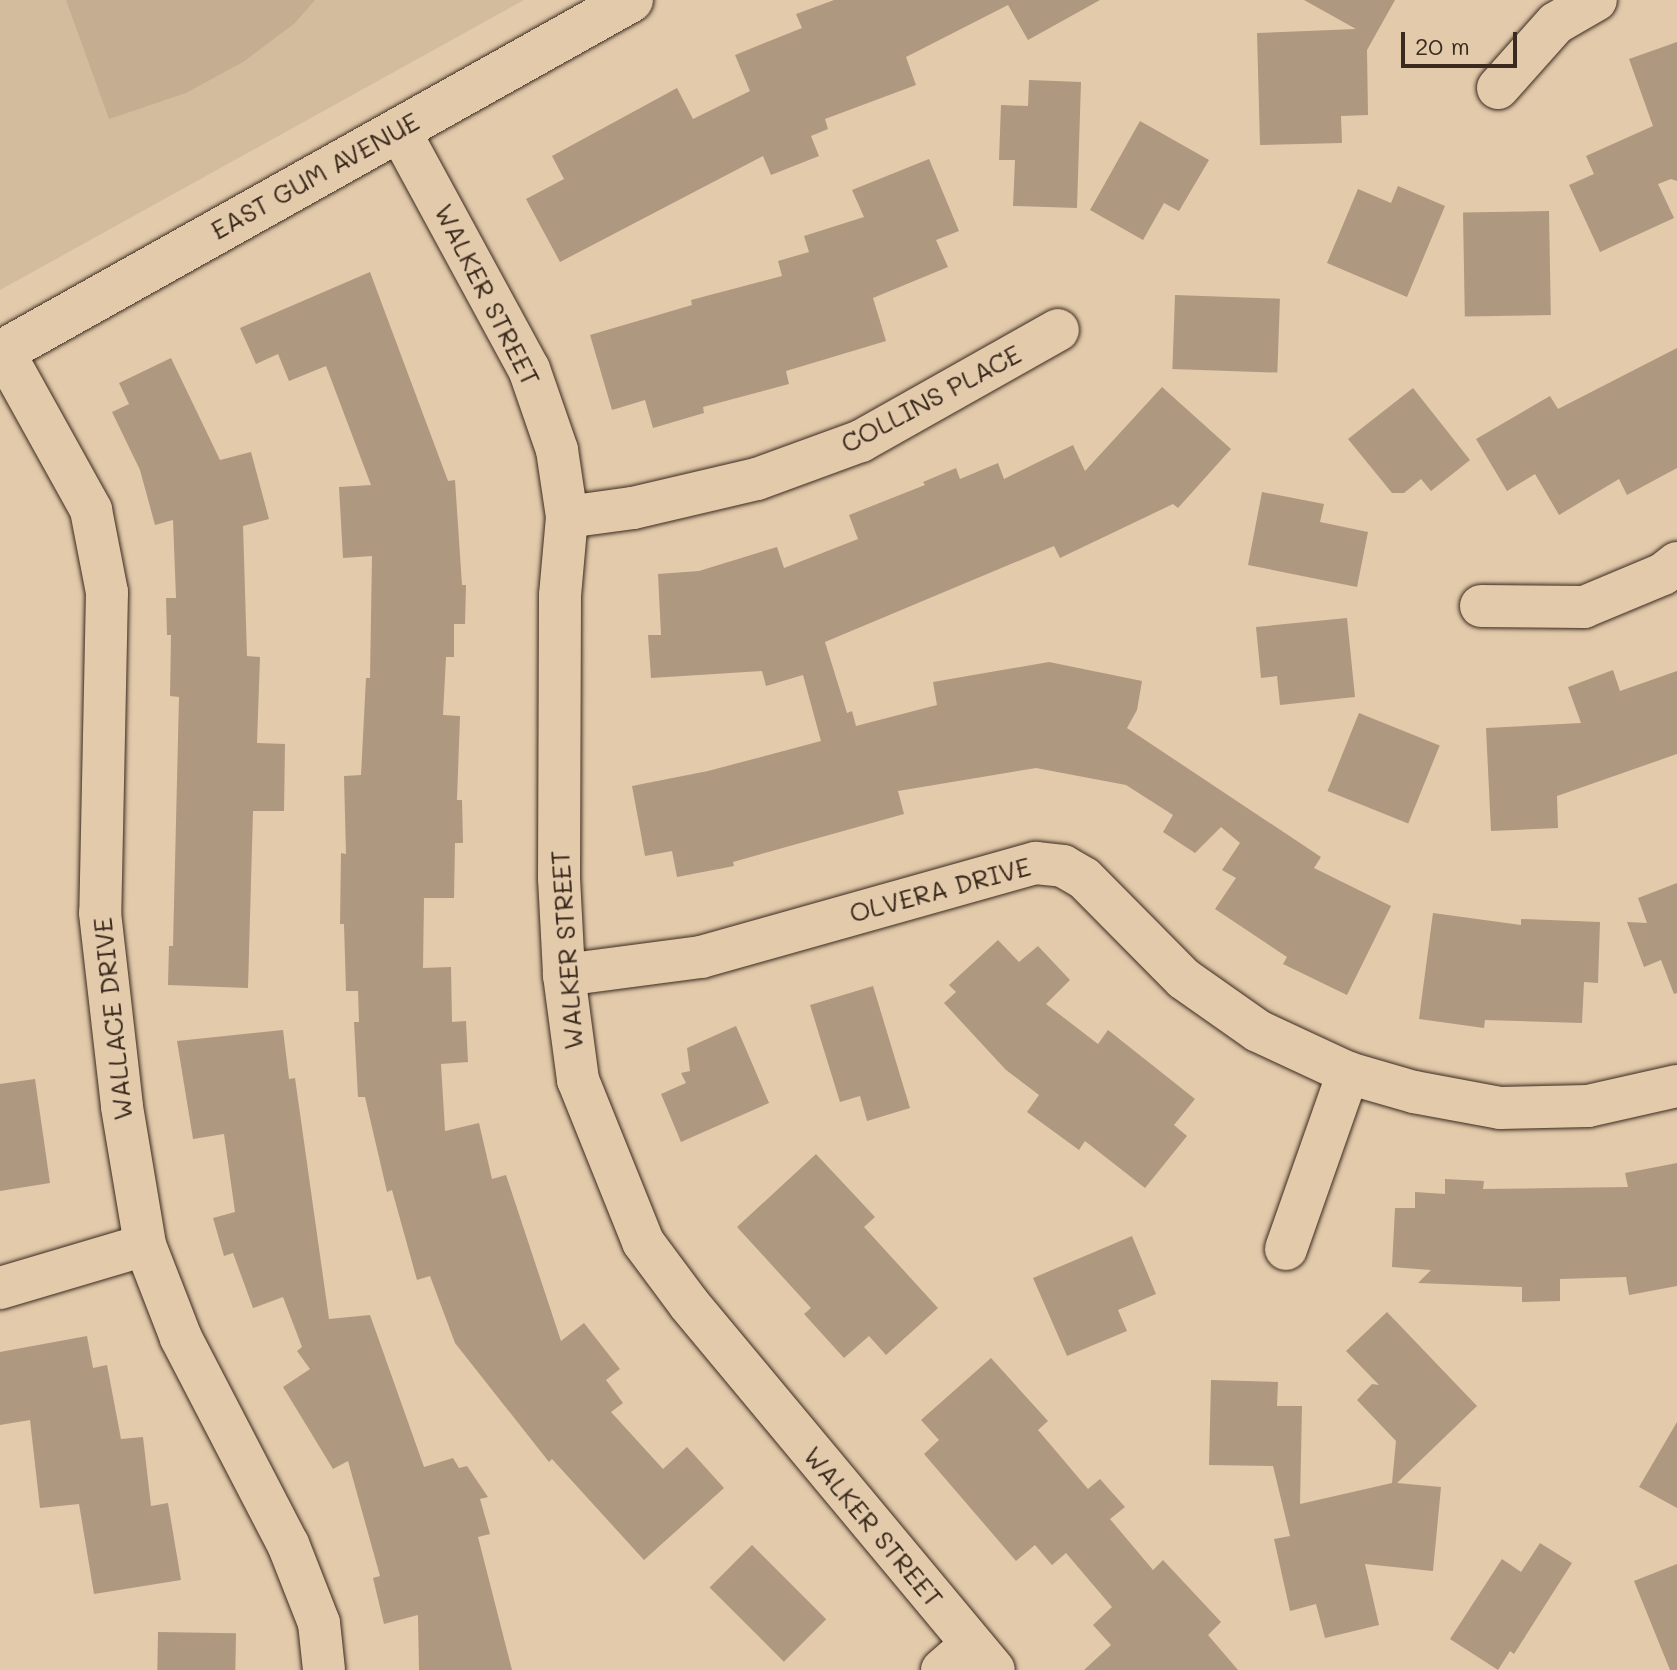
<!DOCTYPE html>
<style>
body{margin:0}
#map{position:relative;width:1677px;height:1670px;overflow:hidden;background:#e2caab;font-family:Mali,sans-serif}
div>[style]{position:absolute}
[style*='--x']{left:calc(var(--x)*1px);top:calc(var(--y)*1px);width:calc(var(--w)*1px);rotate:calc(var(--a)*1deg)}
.built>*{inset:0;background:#d3bb9e}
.green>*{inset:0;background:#c4ad91}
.building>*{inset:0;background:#af9880;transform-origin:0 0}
.roads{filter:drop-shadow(0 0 2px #3b2a1e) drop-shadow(0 0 2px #3b2a1e)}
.street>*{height:42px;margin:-21px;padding:0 21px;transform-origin:21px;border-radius:21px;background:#e2caab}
.secondary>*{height:44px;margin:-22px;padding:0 22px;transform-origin:22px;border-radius:22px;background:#e2caab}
span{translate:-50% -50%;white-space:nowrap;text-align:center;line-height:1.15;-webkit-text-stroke:7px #e2caab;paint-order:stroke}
.street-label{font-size:26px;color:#3b2a1e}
.scale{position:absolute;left:1401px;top:32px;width:116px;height:36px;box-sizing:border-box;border:4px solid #3b2a1e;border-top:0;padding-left:10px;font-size:24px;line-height:28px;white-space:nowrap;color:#3b2a1e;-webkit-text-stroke:6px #e2caab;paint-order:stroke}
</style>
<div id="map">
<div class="built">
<div style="clip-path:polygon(0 0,524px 0,0 290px)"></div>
</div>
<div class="green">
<div style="clip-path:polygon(66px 0,315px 0,295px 23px,243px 62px,186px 93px,109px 119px)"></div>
</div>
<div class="building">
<div style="clip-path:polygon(834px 0,1100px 0,1028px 40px,1008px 5px,906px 57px,916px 85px,825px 119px,828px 129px,811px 136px,819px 156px,771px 175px,763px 156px,560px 262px,526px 199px,564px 179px,552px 156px,677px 88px,693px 119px,750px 91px,735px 55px,802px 28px,796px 14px)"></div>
<div style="clip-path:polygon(1304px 0,1395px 0,1367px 50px,1368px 115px,1341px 116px,1342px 143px,1260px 145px,1257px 33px,1356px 29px)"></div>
<div style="clip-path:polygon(1677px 42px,1677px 181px,1671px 179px,1658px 184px,1674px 218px,1600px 252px,1569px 185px,1594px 174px,1586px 156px,1653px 126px,1629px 59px)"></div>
<div style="clip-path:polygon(1029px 80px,1081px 82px,1077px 208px,1013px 206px,1015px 160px,999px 160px,1001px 105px,1028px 106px)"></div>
<div style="clip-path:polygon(1140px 121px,1209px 160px,1179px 211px,1164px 203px,1143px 240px,1090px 210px)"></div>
<div style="clip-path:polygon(929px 159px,959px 231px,936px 240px,948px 267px,873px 298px,886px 341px,786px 371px,789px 384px,703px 407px,704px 413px,653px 428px,645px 400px,612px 410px,590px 335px,692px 305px,691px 300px,782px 276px,778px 261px,809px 252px,804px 236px,864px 217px,852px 190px)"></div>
<div style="clip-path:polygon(1398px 186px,1445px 206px,1407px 297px,1327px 263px,1358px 189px,1391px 203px)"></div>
<div style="left:1549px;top:211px;width:104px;height:86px;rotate:89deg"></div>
<div style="clip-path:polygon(370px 272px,448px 481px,455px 480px,462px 585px,466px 585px,465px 624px,454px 624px,454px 657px,446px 657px,443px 715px,460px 716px,457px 800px,462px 800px,463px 843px,455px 843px,454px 898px,424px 898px,423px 968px,451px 967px,452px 1022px,466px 1021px,468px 1062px,441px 1064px,445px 1131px,479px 1123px,492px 1179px,506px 1175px,561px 1341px,584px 1323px,620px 1369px,606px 1380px,623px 1403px,611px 1412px,663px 1469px,687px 1447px,724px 1488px,644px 1560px,552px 1459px,549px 1462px,455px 1343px,430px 1276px,417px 1280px,392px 1190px,387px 1192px,365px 1097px,358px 1097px,354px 1022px,359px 1022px,358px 991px,346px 991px,344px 924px,340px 924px,341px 853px,346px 854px,344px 776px,361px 775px,366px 678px,370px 678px,372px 556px,343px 558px,339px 487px,371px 485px,326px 366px,289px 381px,278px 354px,256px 364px,240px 328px)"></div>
<div style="left:1175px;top:295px;width:105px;height:74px;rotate:2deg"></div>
<div style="clip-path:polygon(1677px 348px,1677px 468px,1627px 495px,1619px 479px,1559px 515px,1535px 474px,1507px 491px,1476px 439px,1550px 396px,1558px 409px)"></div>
<div style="clip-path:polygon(171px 358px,220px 460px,251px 452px,269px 519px,243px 526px,247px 656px,260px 657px,257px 743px,285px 744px,284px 811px,253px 811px,248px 988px,168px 985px,169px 946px,173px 946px,179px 697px,170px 696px,171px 635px,167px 635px,166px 598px,176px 598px,173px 520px,155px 525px,140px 470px,112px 412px,129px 404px,119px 383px)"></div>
<div style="clip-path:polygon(1162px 387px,1231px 449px,1178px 508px,1173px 504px,1060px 558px,1054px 546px,825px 642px,847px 713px,852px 711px,856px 726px,937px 705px,933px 682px,1049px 662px,1142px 681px,1137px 710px,1127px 728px,1321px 857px,1314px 868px,1391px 906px,1347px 995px,1283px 964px,1287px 957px,1215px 909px,1236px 878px,1222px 870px,1240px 843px,1221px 827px,1195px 853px,1163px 832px,1173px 815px,1126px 785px,1036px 768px,898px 791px,904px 814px,733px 862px,734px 866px,677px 877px,672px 851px,645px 856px,632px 786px,708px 771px,821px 741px,803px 675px,766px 686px,762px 671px,651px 678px,648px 635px,661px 635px,658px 574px,699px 571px,777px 547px,784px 568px,858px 539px,849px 515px,925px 485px,923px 482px,956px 468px,960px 479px,998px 463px,1004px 479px,1073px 445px,1085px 471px)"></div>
<div style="clip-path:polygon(1413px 388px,1470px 460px,1431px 491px,1421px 479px,1404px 493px,1392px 493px,1348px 439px)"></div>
<div style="clip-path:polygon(1262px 492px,1324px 504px,1320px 522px,1368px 532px,1357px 587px,1248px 565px)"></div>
<div style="clip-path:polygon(1347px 618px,1355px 697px,1280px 705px,1277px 676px,1261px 678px,1256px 627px)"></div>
<div style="clip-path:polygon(1613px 670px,1620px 691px,1677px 671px,1677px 754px,1557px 796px,1558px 828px,1491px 831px,1486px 728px,1581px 723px,1568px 687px)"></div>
<div style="left:1359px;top:713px;width:87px;height:84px;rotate:22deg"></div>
<div style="clip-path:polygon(1677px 883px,1677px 993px,1674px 994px,1661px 960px,1644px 967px,1627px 922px,1647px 923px,1638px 898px)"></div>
<div style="clip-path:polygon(1433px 913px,1521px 925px,1521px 919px,1600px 922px,1598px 983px,1584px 982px,1582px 1023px,1485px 1020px,1484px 1028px,1419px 1019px)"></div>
<div style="clip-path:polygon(998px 940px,1019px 962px,1038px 946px,1070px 980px,1046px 1004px,1098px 1044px,1108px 1030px,1195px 1099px,1174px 1125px,1187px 1136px,1145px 1188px,1085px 1141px,1079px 1150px,1027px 1112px,1039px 1095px,1006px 1070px,944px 1003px,956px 992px,949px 985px)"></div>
<div style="clip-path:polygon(873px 986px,910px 1108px,867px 1121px,860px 1096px,840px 1102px,810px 1005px)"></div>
<div style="clip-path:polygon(736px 1026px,769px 1103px,681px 1142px,661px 1094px,686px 1083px,681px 1073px,690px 1071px,687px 1048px)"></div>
<div style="clip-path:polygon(283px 1030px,289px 1079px,295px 1078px,329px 1319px,370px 1315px,424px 1467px,453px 1458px,459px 1468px,467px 1466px,488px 1497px,480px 1499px,490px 1534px,478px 1537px,512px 1670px,419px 1670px,418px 1615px,384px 1624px,373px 1578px,380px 1576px,348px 1461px,333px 1469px,283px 1387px,310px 1369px,297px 1351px,302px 1347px,283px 1297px,253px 1308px,233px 1253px,224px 1256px,213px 1218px,235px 1212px,224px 1134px,193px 1139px,177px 1041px)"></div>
<div style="clip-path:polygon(35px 1079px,50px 1183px,0 1191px,0 1084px)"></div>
<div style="clip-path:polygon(816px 1154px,875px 1217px,864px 1227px,938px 1308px,886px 1355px,869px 1336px,844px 1358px,804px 1314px,811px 1308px,737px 1227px)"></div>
<div style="clip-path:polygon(1677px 1163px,1677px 1286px,1629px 1295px,1626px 1277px,1560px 1279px,1560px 1301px,1522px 1302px,1522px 1287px,1418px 1283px,1431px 1270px,1392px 1267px,1395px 1208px,1415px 1208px,1415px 1192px,1445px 1194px,1445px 1179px,1484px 1181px,1483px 1189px,1628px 1187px,1625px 1173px)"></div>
<div style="clip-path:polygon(1132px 1236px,1156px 1294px,1118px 1310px,1127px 1331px,1067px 1356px,1033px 1278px)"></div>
<div style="clip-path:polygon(1387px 1312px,1477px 1406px,1397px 1483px,1441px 1487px,1433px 1571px,1365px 1564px,1379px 1625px,1325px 1638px,1316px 1604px,1290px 1611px,1274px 1539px,1290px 1536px,1273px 1466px,1209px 1465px,1211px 1380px,1278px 1382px,1277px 1406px,1302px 1406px,1300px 1504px,1392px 1483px,1396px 1441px,1357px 1400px,1372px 1384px,1379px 1385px,1346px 1351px)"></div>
<div style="clip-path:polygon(87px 1336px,93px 1368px,107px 1365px,121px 1439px,143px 1437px,151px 1506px,168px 1503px,181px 1580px,94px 1594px,79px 1504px,40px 1508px,30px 1420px,0 1425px,0 1352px)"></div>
<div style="clip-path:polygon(991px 1358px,1048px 1421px,1038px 1430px,1088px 1489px,1100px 1479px,1125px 1507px,1110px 1519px,1153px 1570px,1163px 1560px,1221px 1622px,1208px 1635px,1238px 1670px,1084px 1670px,1111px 1645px,1093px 1625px,1112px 1607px,1066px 1553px,1052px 1565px,1035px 1545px,1016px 1561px,924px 1454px,939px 1440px,921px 1420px)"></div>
<div style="clip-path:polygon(1677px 1422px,1677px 1508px,1639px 1487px)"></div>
<div style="clip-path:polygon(1540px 1543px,1572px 1563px,1514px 1654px,1510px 1651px,1498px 1670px,1450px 1639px,1502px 1559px,1521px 1572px)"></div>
<div style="left:752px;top:1545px;width:105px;height:60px;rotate:45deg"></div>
<div style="clip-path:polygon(1677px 1564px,1677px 1670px,1670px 1670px,1634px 1581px)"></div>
<div style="left:158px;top:1632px;width:78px;height:38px;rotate:1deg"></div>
</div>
<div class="roads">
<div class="street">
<div style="--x:1498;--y:88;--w:87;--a:-48.3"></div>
<div style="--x:1556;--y:23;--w:46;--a:-29.9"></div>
<div style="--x:399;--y:130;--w:272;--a:61.5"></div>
<div style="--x:529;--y:369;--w:86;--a:70.9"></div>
<div style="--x:557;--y:450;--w:68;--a:81.5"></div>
<div style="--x:567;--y:517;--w:78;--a:95.1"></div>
<div style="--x:560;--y:595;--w:283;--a:90.2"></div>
<div style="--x:559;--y:878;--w:97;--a:87"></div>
<div style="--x:564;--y:975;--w:106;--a:82.4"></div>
<div style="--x:578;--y:1080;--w:175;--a:68.1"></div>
<div style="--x:643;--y:1242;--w:77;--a:53.4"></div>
<div style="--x:689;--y:1304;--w:476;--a:50.2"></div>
<div style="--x:3;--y:351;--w:182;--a:61"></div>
<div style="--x:91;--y:510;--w:84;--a:79"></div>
<div style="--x:107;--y:592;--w:321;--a:91.2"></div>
<div style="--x:100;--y:913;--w:195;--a:83.5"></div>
<div style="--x:122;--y:1107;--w:140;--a:80.5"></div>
<div style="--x:145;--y:1245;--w:100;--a:68.8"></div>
<div style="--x:181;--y:1338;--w:232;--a:62.6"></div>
<div style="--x:288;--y:1544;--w:85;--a:68.6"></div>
<div style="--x:319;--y:1623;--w:47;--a:83.9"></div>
<div style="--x:567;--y:517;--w:67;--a:-7.8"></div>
<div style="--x:633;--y:508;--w:127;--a:-13.2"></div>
<div style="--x:757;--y:479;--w:111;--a:-20.1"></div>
<div style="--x:861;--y:441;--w:226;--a:-29.4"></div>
<div style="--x:1481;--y:606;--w:103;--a:0.6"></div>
<div style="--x:1584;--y:607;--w:86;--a:-22.7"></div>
<div style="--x:1663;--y:574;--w:18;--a:-38"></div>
<div style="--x:564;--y:975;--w:138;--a:-7.5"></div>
<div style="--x:701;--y:957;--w:348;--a:-15.7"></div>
<div style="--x:1036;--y:863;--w:27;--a:6"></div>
<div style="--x:1063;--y:866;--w:24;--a:30"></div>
<div style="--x:1084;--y:878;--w:142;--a:45.3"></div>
<div style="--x:1184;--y:979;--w:90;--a:35.1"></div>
<div style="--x:1258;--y:1031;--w:99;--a:25"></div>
<div style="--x:1348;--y:1073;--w:69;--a:16.1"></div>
<div style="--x:1414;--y:1092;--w:87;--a:10.5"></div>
<div style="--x:1500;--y:1108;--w:88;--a:-1.3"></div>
<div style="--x:1588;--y:1106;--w:91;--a:-12.7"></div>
<div style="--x:1286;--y:1249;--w:187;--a:-70.6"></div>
<div style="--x:0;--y:1288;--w:151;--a:-16.5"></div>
<div style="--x:942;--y:1670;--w:38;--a:-41"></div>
</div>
<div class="secondary">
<div style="--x:0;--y:353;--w:723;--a:-29.22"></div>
</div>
</div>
<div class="street-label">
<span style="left:315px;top:176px;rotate:-29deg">EAST GUM AVENUE</span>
<span style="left:487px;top:295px;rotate:63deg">WALKER STREET</span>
<span style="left:931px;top:399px;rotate:-28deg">COLLINS PLACE</span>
<span style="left:940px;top:890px;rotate:-15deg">OLVERA DRIVE</span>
<span style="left:567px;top:950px;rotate:-94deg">WALKER STREET</span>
<span style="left:113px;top:1019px;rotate:-96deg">WALLACE DRIVE</span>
<span style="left:873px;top:1527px;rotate:50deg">WALKER STREET</span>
</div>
<div class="scale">20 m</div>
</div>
